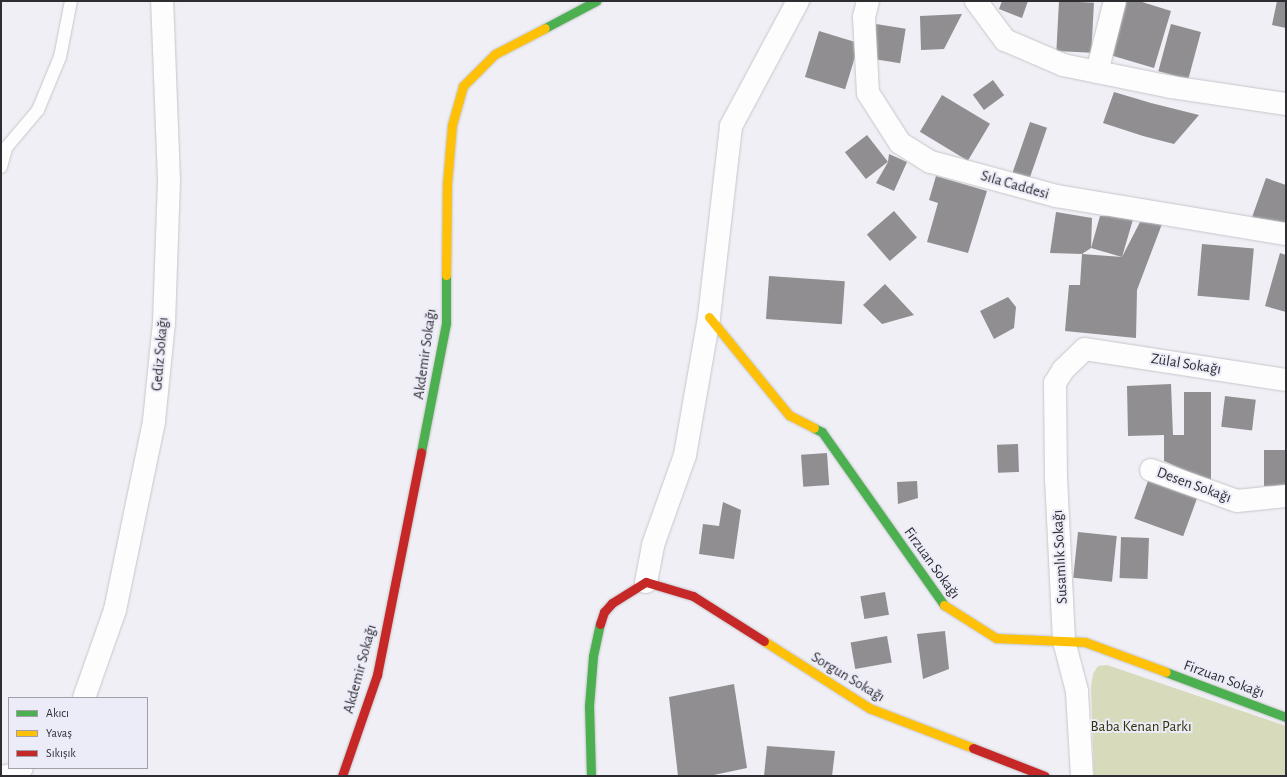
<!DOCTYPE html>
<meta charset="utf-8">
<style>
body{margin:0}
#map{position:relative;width:1287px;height:777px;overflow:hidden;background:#efeff5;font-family:"Alegreya Sans",sans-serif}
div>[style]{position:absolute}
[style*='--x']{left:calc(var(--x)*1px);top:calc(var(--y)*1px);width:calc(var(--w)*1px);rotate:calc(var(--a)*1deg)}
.green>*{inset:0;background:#d7dabb}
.building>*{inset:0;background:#908e91;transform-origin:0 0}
.roads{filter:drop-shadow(0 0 1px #c6c6cb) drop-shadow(0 0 1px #c6c6cb)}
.lane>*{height:12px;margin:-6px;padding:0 6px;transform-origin:6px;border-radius:6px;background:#fdfdfe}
.street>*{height:22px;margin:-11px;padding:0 11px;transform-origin:11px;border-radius:11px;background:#fdfdfe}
.fast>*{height:9px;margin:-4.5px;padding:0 4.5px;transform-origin:4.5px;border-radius:4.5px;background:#4caf50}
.slow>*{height:9px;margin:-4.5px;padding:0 4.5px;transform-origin:4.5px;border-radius:4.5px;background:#ffc107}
.jam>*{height:9px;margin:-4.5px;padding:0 4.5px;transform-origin:4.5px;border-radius:4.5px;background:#c62828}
span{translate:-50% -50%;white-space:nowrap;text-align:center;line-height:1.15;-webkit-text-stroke:4px #ececf8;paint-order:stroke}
.street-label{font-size:15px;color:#2e2d32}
.park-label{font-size:15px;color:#313306}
.frame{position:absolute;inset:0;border:2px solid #2e2d32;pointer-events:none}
.legend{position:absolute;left:8px;top:697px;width:140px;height:72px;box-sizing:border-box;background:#ececf8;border:1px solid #a0a0a9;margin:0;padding:5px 7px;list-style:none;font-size:12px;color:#2e2d32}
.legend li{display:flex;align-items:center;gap:8px;height:20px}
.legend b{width:20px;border:1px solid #a0a0a9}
</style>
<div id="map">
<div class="green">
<div style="clip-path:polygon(1107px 665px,1286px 726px,1286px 776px,1094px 776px,1091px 687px,1093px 674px,1098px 666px)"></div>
</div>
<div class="building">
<div style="clip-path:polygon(1002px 1px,1028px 1px,1022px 18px,999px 9px)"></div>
<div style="left:1059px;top:1px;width:35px;height:50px;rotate:3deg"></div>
<div style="clip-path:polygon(1126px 1px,1139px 1px,1171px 11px,1154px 68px,1110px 55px)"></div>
<div style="clip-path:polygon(1277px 1px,1286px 1px,1286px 28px,1272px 25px)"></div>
<div style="clip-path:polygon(962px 14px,944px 49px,921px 50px,920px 16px)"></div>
<div style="left:876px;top:24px;width:30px;height:35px;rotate:9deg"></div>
<div style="left:1171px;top:24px;width:31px;height:49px;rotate:15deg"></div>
<div style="left:819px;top:31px;width:42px;height:48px;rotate:17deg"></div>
<div style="left:993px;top:80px;width:19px;height:25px;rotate:54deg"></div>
<div style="clip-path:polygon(1114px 92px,1151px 103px,1199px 115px,1174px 144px,1143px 136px,1103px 123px)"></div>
<div style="left:942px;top:95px;width:56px;height:43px;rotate:31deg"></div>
<div style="left:1030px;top:122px;width:18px;height:55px;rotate:19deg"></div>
<div style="left:867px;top:135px;width:34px;height:28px;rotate:52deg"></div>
<div style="clip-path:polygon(889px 154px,907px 162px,894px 191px,876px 183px,888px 162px)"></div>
<div style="clip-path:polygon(936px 176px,987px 191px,968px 253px,927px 242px,938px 203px,929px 200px)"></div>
<div style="clip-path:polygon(1266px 178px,1286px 185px,1286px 232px,1251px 220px)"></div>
<div style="left:894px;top:211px;width:35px;height:36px;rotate:49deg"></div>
<div style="clip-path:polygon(1056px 212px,1092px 218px,1091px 248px,1082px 254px,1050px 253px)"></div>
<div style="clip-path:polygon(1100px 216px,1134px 216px,1122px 257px,1140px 222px,1162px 224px,1137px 290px,1136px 338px,1065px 331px,1069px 285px,1080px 285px,1082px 254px,1122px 257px,1091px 248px)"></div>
<div style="left:1202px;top:244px;width:52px;height:52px;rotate:5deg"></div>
<div style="clip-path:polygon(1280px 253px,1286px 255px,1286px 312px,1265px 306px)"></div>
<div style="left:769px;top:276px;width:76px;height:43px;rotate:4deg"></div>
<div style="clip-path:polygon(885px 284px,914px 315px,882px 324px,863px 305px)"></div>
<div style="clip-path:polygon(1008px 297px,1016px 307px,1014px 328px,994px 339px,980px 311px)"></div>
<div style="clip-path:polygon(1171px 384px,1173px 435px,1184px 435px,1184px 392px,1211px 392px,1211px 482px,1164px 461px,1164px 435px,1128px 436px,1127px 386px)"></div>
<div style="left:1225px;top:396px;width:31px;height:31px;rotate:7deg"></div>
<div style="left:1018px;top:444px;width:28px;height:21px;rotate:88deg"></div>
<div style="left:1264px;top:450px;width:22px;height:36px"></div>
<div style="left:827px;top:453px;width:32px;height:26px;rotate:86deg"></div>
<div style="clip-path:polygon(917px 481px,918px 498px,898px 504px,897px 482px)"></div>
<div style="left:1148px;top:481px;width:52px;height:40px;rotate:20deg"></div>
<div style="clip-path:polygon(723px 502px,741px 510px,734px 559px,699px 554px,703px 524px,719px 526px)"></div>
<div style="left:1078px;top:532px;width:39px;height:46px;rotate:6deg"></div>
<div style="left:1121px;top:537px;width:28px;height:41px;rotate:2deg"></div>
<div style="left:885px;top:592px;width:23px;height:25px;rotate:80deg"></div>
<div style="clip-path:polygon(945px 631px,949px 669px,923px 679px,917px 634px)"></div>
<div style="left:887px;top:636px;width:27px;height:37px;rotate:80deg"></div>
<div style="clip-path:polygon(734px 684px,747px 768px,709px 776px,678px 776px,669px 697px)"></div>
<div style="clip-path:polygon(767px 746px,835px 751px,832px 776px,764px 776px)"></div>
</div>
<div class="roads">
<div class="lane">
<div style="--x:1;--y:167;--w:20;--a:-75"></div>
<div style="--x:6;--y:148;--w:50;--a:-49.9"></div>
<div style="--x:38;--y:110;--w:57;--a:-67.5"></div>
<div style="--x:60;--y:57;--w:57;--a:-78.9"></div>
</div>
<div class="street">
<div style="--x:868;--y:1;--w:16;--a:104"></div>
<div style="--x:864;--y:17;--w:76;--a:87"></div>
<div style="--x:868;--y:93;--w:59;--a:57.4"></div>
<div style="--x:900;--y:143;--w:36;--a:32"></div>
<div style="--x:931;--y:162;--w:130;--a:15.2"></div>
<div style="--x:1056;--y:196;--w:233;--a:9.4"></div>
<div style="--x:976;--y:1;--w:49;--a:53.4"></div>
<div style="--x:1005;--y:40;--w:63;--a:23.3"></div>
<div style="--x:1063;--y:65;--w:110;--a:11.5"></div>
<div style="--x:1171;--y:87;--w:116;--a:8.4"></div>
<div style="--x:1097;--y:72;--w:73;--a:-75.8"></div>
<div style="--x:1151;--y:470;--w:91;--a:19.8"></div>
<div style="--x:1237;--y:501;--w:49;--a:-5.8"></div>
<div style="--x:646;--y:582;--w:38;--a:-79"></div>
<div style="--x:653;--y:545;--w:96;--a:-70.4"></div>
<div style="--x:685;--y:455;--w:140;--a:-80.1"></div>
<div style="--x:709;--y:317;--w:192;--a:-83.4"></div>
<div style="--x:731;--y:126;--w:142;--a:-61.8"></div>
<div style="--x:84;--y:698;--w:93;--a:-70.6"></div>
<div style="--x:115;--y:610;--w:193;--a:-78.3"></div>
<div style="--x:154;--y:421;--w:99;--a:-84.2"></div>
<div style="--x:164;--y:323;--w:143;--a:-88"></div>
<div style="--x:169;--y:180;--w:179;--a:-92.2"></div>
<div style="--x:6;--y:776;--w:10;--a:-11"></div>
<div style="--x:16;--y:774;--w:8;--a:-45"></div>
<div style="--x:1082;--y:776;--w:85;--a:-93.4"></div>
<div style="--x:1077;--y:691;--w:52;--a:-104.6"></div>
<div style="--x:1064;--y:641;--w:161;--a:-92.8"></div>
<div style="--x:1056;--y:480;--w:97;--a:-90.6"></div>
<div style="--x:1055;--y:383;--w:15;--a:-58"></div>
<div style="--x:1063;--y:370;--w:30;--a:-44"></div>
<div style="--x:1085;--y:349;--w:203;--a:8.8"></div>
</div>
<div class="fast">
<div style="--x:545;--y:28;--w:58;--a:-27.9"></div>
<div style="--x:814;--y:428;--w:9;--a:27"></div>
<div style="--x:822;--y:432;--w:212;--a:54.8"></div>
<div style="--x:421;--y:452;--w:131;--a:-79"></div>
<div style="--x:446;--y:323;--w:48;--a:-90"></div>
<div style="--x:1166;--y:672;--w:128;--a:20.6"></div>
<div style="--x:591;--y:776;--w:70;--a:-91.6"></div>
<div style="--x:589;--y:706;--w:50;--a:-85.4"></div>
<div style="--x:593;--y:656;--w:33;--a:-78"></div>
</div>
<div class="slow">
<div style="--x:446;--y:275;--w:91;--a:-89.4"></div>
<div style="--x:447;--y:184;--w:59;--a:-85.2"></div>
<div style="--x:452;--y:125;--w:41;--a:-74.2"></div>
<div style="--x:463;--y:86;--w:45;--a:-45"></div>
<div style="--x:495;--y:54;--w:56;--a:-27.5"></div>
<div style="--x:709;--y:317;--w:127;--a:50.8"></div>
<div style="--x:789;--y:415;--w:28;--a:27"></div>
<div style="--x:944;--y:605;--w:62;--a:32.4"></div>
<div style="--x:996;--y:638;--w:89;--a:2.6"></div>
<div style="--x:1085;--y:642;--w:86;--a:20.3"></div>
<div style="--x:764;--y:641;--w:125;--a:32.5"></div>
<div style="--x:869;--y:708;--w:111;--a:21"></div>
</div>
<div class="jam">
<div style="--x:600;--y:624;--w:13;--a:-72"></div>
<div style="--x:604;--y:612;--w:12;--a:-48"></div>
<div style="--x:612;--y:603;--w:40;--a:-32"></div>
<div style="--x:646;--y:582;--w:49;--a:16.6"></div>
<div style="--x:693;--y:596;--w:84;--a:32.4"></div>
<div style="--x:973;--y:748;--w:77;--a:21.3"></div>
<div style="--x:342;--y:776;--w:107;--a:-70.9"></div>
<div style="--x:377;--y:675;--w:227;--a:-78.8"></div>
</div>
</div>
<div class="street-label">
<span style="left:1015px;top:185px;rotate:16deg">Sıla Caddesi</span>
<span style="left:160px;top:354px;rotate:-85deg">Gediz Sokağı</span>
<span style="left:425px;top:354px;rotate:-82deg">Akdemir Sokağı</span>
<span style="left:1186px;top:364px;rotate:9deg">Zülal Sokağı</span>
<span style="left:1194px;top:485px;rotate:20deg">Desen Sokağı</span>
<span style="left:1060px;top:557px;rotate:-93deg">Susamlık Sokağı</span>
<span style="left:932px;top:563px;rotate:54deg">Firzuan Sokağı</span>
<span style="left:360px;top:669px;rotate:-75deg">Akdemir Sokağı</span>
<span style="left:848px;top:677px;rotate:31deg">Sorgun Sokağı</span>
<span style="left:1224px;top:679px;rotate:20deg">Firzuan Sokağı</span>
</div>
<div class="park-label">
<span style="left:1141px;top:727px">Baba Kenan Parkı</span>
</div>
<div class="frame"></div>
<ul class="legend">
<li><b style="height:5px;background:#4caf50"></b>Akıcı</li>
<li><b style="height:5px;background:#ffc107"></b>Yavaş</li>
<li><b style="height:5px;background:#c62828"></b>Sıkışık</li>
</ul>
</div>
